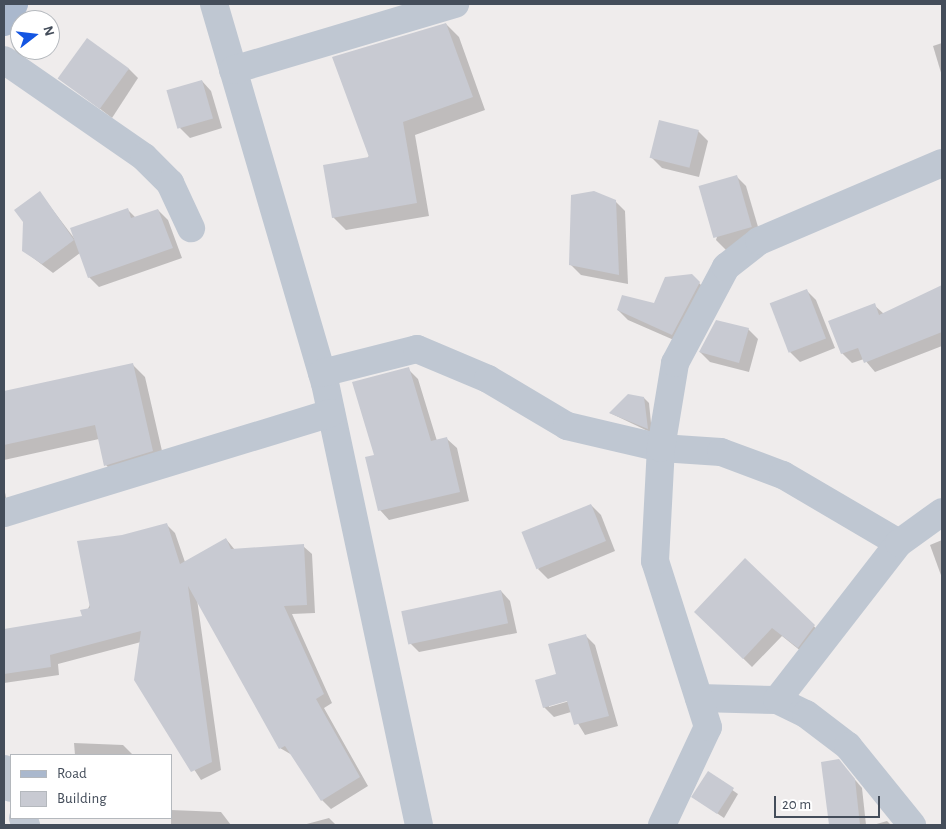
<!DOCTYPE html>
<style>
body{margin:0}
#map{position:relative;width:946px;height:829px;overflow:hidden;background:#efecec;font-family:"Alegreya Sans",sans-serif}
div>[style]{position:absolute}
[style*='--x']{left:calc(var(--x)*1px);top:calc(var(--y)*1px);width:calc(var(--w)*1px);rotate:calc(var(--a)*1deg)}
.shadow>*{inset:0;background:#0003}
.building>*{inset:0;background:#c8cad2;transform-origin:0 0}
.minor>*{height:28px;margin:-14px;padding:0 14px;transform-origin:14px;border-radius:14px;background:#bfc7d2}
.major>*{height:28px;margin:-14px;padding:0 14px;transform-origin:14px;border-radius:14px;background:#aab8cd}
span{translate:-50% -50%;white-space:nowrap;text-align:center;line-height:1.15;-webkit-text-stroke:4.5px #fff;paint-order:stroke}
.frame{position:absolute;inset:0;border:5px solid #444d5a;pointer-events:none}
.legend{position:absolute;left:10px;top:754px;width:162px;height:65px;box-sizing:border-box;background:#fff;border:1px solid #b4b8bd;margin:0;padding:6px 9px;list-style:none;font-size:15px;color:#444d5a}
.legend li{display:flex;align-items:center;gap:10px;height:25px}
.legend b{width:25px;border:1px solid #b4b8bd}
.north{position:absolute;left:10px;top:10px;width:50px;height:50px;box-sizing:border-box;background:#fff;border:1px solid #b4b8bd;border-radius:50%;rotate:74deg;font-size:14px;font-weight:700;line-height:20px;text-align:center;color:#444d5a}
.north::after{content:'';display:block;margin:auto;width:18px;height:22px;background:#1355e2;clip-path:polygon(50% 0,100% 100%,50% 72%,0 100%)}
.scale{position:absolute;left:774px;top:796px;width:106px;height:22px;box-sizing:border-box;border:2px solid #444d5a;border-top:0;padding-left:6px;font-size:15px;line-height:18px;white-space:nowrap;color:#444d5a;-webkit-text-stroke:4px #fff;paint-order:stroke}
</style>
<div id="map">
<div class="shadow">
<div style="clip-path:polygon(446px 24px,459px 37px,485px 110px,415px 135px,429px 216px,346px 230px,333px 217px)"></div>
<div style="clip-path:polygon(942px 43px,942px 76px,933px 46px)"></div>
<div style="clip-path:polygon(129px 69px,138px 78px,112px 118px,60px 78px)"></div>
<div style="clip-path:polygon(202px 81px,211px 91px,222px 128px,190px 138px,180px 128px)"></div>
<div style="clip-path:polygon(698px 131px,708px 141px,699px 177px,662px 168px,652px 158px)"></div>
<div style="clip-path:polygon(736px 176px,746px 186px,761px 237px,726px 250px,716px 240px)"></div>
<div style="clip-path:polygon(40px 193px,74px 238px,127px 209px,136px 218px,158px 210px,168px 220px,182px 258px,99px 287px,89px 277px,80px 253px,53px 273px,24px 251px)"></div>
<div style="clip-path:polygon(615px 201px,625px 211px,628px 284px,581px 275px,571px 265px)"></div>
<div style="clip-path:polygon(692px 276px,709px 293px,683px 344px,628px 320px,618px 310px,655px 305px)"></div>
<div style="clip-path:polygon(942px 286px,942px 346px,875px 372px,864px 359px,852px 363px,842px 353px,874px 305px,884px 314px)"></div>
<div style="clip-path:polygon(806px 290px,816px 300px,835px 348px,800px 362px,790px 352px,772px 304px)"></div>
<div style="clip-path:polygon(748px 329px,758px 339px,749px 372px,710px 362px,700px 352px)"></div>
<div style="clip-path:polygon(133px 365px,145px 377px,165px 464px,118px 478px,106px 465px,99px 439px,4px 460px,4px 392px)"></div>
<div style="clip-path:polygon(408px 369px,418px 379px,437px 441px,447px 439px,457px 448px,469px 501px,389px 520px,380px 510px,375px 456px)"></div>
<div style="clip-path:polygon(644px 398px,649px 403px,652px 433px,610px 413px)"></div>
<div style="clip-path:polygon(4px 487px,9px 513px,4px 519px)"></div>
<div style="clip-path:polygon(591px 505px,601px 515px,615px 551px,548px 579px,538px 569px)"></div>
<div style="clip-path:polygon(166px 524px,175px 533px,185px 562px,226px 539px,235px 550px,303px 546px,312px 554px,315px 613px,292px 614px,332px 703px,324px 708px,368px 786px,331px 809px,322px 800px,292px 755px,280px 748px,197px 599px,221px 770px,201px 780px,136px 680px,141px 642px,58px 664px,59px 675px,4px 683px,4px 630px,84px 617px,123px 536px)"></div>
<div style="clip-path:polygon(942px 540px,942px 578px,930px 545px)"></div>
<div style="clip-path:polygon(745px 560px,823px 635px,807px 656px,782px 636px,752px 667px,696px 612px)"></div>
<div style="clip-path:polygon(501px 591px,510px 601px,517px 633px,419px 652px,409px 642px)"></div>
<div style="clip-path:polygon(evenodd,585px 635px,595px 645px,618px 726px,585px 735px,571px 712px,554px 717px,544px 707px,558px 675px,585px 635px,573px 698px,573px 700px,549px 707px,549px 705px,573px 698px)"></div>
<div style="clip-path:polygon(74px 743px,123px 745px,133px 755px,75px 755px)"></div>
<div style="clip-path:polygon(846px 769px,862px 788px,866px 825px,838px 825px,826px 792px)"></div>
<div style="clip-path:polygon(708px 773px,738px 794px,724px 818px,699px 801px)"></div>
<div style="clip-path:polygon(171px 810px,221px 812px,231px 825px,171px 825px)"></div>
<div style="clip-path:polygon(329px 818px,336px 825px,303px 825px)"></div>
<div style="clip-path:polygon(887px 821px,891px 825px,873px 825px)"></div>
</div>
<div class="building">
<div style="clip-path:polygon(446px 23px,473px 97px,403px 122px,417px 203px,332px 218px,323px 165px,369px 157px,332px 57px)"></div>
<div style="left:87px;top:38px;width:52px;height:50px;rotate:36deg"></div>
<div style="left:202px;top:80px;width:40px;height:37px;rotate:74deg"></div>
<div style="left:659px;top:120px;width:41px;height:39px;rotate:14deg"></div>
<div style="left:737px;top:175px;width:54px;height:40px;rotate:74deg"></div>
<div style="clip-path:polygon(40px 191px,74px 240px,42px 264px,22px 251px,23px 222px,14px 210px)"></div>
<div style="clip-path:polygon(594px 191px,616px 200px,619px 275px,569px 265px,571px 195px)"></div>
<div style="clip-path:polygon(128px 208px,131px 218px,158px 209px,173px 248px,88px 278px,70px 228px)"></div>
<div style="clip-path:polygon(692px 274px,700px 282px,672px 335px,617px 310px,622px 295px,654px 303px,665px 277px)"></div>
<div style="clip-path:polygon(942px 285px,942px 332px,864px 363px,858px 348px,841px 354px,828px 321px,875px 303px,879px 315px)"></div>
<div style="left:807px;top:289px;width:53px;height:40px;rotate:69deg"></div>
<div style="clip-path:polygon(716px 320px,749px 328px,739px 363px,699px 352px)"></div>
<div style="clip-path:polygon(133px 363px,153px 451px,104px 466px,95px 425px,4px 445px,4px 391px)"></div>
<div style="clip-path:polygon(409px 367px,431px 441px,447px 437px,460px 492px,378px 511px,365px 457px,374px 455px,352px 382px)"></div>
<div style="clip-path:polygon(628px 394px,644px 397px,648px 429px,609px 413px)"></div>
<div style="left:591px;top:504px;width:40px;height:75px;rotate:68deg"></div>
<div style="clip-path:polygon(167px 523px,180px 564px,226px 538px,231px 549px,304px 544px,307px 605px,284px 606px,324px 694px,316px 699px,360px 777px,321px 801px,285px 746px,279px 749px,188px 586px,212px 762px,191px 772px,134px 680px,141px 631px,50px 655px,51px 667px,4px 674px,4px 629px,82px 616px,80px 610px,90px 608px,77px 541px,122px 535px)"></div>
<div style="clip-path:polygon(745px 558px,815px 625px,798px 648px,772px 628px,743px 659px,694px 612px)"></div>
<div style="left:501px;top:590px;width:34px;height:102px;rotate:78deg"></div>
<div style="clip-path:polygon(586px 634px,609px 716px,574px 725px,567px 701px,543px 708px,535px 680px,556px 674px,548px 644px)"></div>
<div style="clip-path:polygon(839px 759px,855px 779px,860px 825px,829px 825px,821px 762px)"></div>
<div style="left:708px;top:771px;width:31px;height:31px;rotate:33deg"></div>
</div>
<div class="minor">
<div style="--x:214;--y:4;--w:395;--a:73.7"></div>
<div style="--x:325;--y:383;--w:452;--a:78"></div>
<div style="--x:4;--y:60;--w:170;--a:34.7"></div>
<div style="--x:144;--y:157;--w:37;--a:45"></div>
<div style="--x:170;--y:183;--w:50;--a:65"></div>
<div style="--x:233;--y:70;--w:232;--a:-16.6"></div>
<div style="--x:322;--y:373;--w:98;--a:-14.2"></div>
<div style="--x:417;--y:349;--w:77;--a:22.9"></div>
<div style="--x:488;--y:379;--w:92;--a:30.7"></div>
<div style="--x:567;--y:426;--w:97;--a:13.2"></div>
<div style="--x:661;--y:448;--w:60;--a:3.8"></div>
<div style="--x:721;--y:452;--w:66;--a:20.4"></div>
<div style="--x:783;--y:475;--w:134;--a:30.4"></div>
<div style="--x:4;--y:513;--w:342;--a:-17"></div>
<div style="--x:699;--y:698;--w:78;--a:1.5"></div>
<div style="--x:777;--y:700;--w:32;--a:26"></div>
<div style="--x:806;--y:714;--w:53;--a:37.3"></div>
<div style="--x:848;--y:746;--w:102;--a:51"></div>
<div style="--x:777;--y:700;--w:199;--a:-52.2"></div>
<div style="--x:899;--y:543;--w:53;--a:-35.8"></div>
<div style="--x:4;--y:769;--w:20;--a:70"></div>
<div style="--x:23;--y:818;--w:8;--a:67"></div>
<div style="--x:662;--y:825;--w:108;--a:-64.9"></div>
<div style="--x:708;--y:727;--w:174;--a:-107.7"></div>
<div style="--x:655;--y:561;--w:113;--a:-87"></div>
<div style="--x:661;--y:448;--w:86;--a:-80.6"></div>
<div style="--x:675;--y:363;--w:109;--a:-62"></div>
<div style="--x:726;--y:267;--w:42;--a:-38.2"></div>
<div style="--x:759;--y:241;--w:199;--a:-23.1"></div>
</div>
<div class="major">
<div style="--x:4;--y:22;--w:21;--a:-61"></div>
</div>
<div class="frame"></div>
<ul class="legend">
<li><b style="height:6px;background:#aab8cd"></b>Road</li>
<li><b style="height:14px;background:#c8cad2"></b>Building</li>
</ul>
<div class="north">N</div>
<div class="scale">20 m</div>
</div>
